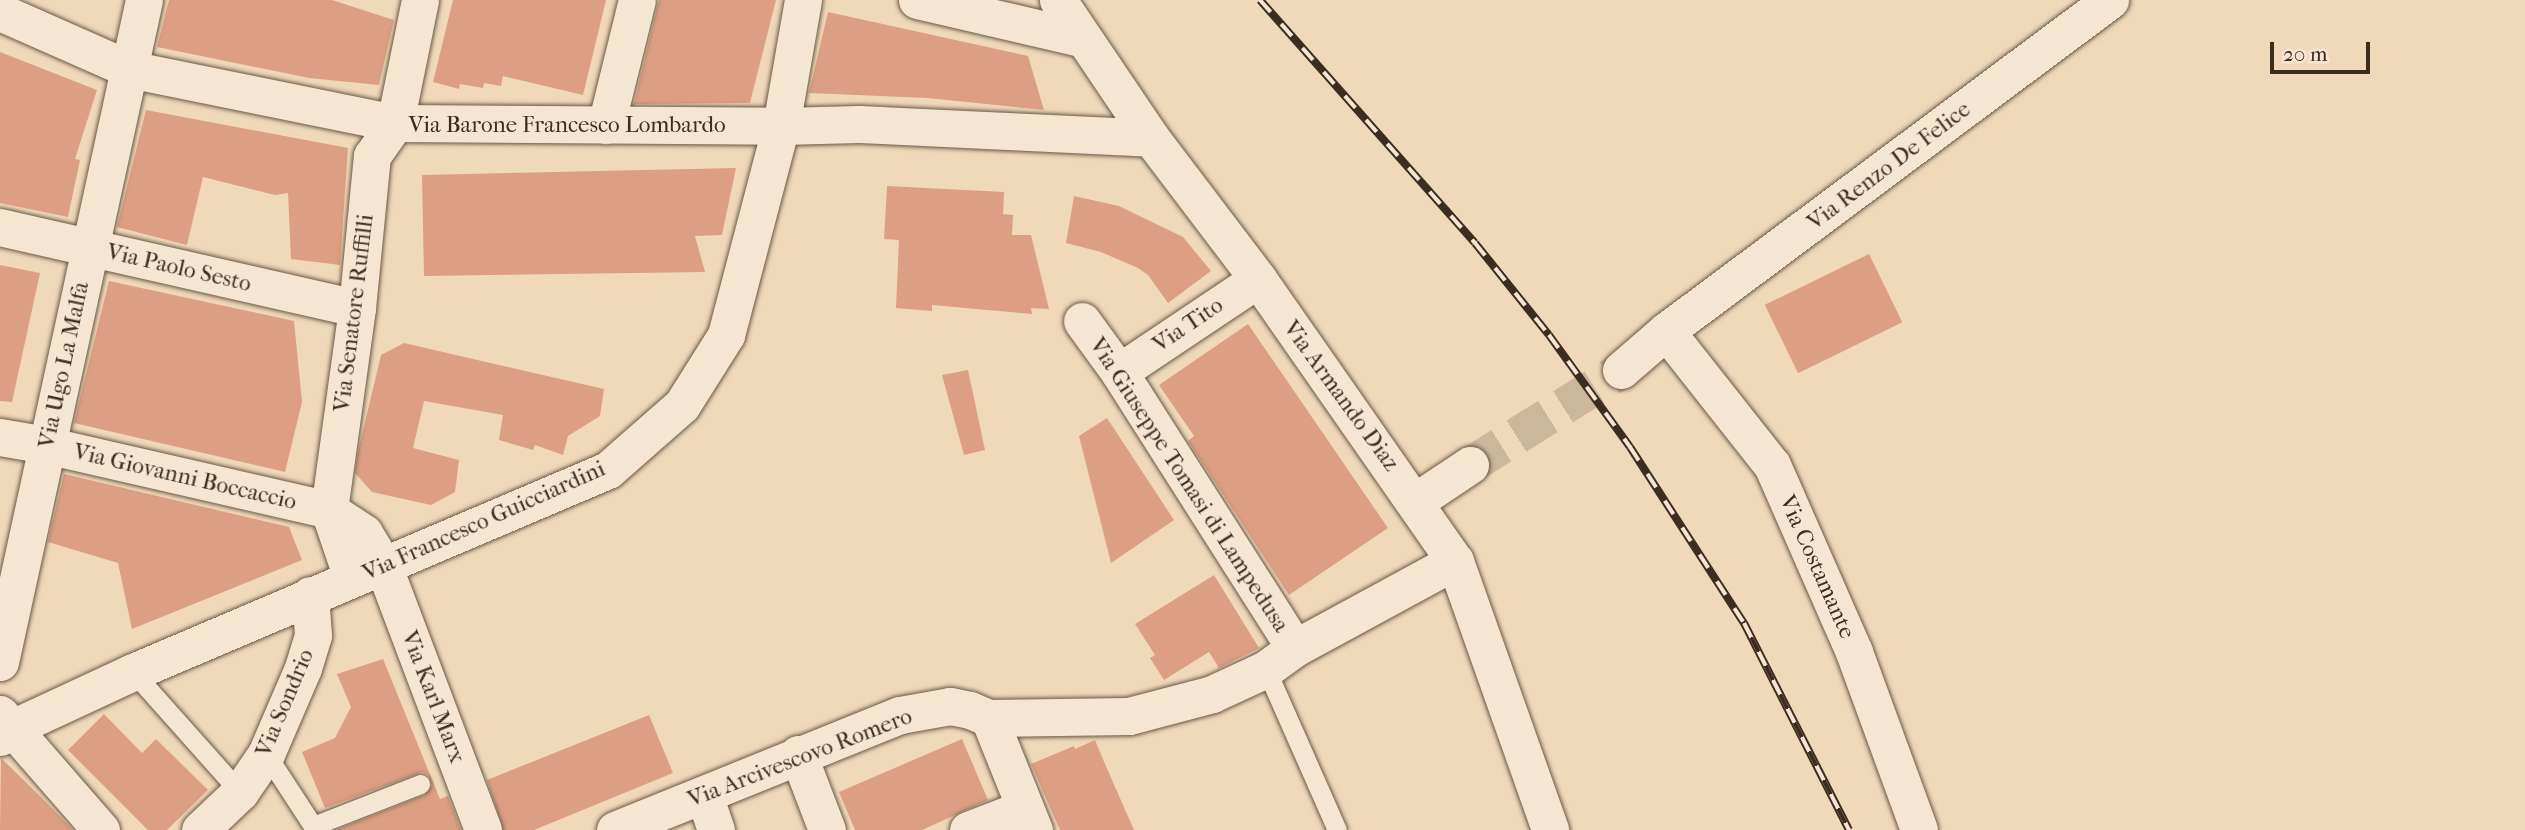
<!DOCTYPE html>
<style>
body{margin:0}
#map{position:relative;width:2525px;height:830px;overflow:hidden;background:#f0d9b9;font-family:"IM FELL French Canon",serif}
div>[style]{position:absolute}
[style*='--x']{left:calc(var(--x)*1px);top:calc(var(--y)*1px);width:calc(var(--w)*1px);rotate:calc(var(--a)*1deg)}
.building>*{inset:0;background:#dd9f83;transform-origin:0 0}
.street-tunnel>*{height:37px;margin-top:-18.5px;transform-origin:0;background:repeating-linear-gradient(90deg,#ccb79a 0 37px,transparent 0 55px)}
.roads{filter:drop-shadow(0 0 2px #695946) drop-shadow(0 0 2px #695946)}
.lane>*{height:19px;margin:-9.5px;padding:0 9.5px;transform-origin:9.5px;border-radius:9.5px;background:#f5e6d2}
.street>*{height:37px;margin:-18.5px;padding:0 18.5px;transform-origin:18.5px;border-radius:18.5px;background:#f5e6d2}
.rail>*{height:8px;margin-top:-4px;transform-origin:0;background:repeating-linear-gradient(90deg,#f5e6d2 0 16px,#3c2e1f 0 32px);box-sizing:border-box;border-block:2px solid #3c2e1f}
span{translate:-50% -50%;white-space:nowrap;text-align:center;line-height:1.15;-webkit-text-stroke:5px #f5e6d2;paint-order:stroke}
.street-label{font-size:23px;color:#3c2e1f}
.scale{position:absolute;left:2270px;top:42px;width:100px;height:32px;box-sizing:border-box;border:4px solid #3c2e1f;border-top:0;padding-left:9px;font-size:21px;line-height:24px;white-space:nowrap;color:#3c2e1f;-webkit-text-stroke:5px #f5e6d2;paint-order:stroke}
</style>
<div id="map">
<div class="building">
<div style="clip-path:polygon(169px 0,332px 0,394px 20px,379px 85px,309px 78px,157px 47px)"></div>
<div style="clip-path:polygon(453px 0,606px 0,583px 95px,503px 76px,501px 86px,484px 83px,483px 88px,460px 84px,459px 89px,433px 82px)"></div>
<div style="clip-path:polygon(659px 0,776px 0,750px 103px,634px 104px)"></div>
<div style="clip-path:polygon(828px 12px,1028px 56px,1044px 110px,927px 98px,809px 93px)"></div>
<div style="clip-path:polygon(0 52px,97px 90px,75px 159px,80px 160px,68px 217px,0 203px)"></div>
<div style="clip-path:polygon(146px 110px,348px 148px,340px 265px,291px 259px,288px 193px,275px 195px,203px 177px,187px 245px,117px 227px)"></div>
<div style="clip-path:polygon(736px 168px,722px 235px,695px 236px,705px 272px,424px 276px,422px 175px)"></div>
<div style="clip-path:polygon(887px 186px,1004px 192px,1003px 214px,1013px 215px,1012px 235px,1031px 235px,1049px 309px,1031px 308px,1032px 314px,932px 305px,932px 311px,896px 308px,899px 240px,884px 239px)"></div>
<div style="clip-path:polygon(1074px 196px,1119px 206px,1183px 237px,1211px 271px,1168px 303px,1148px 275px,1138px 268px,1101px 252px,1066px 243px)"></div>
<div style="left:1869px;top:254px;width:76px;height:116px;rotate:64deg"></div>
<div style="clip-path:polygon(0 265px,40px 273px,12px 402px,0 401px)"></div>
<div style="clip-path:polygon(109px 281px,294px 321px,302px 402px,285px 472px,74px 423px)"></div>
<div style="clip-path:polygon(1248px 324px,1388px 528px,1289px 595px,1188px 441px,1194px 436px,1159px 385px)"></div>
<div style="clip-path:polygon(404px 343px,604px 389px,600px 416px,568px 436px,563px 455px,535px 445px,533px 450px,499px 440px,503px 415px,424px 401px,413px 448px,459px 460px,455px 492px,431px 505px,372px 492px,355px 473px,358px 452px,381px 355px)"></div>
<div style="clip-path:polygon(968px 370px,985px 450px,964px 455px,942px 375px)"></div>
<div style="clip-path:polygon(1107px 418px,1174px 520px,1111px 563px,1079px 436px)"></div>
<div style="clip-path:polygon(64px 474px,289px 527px,302px 560px,132px 629px,118px 563px,48px 542px)"></div>
<div style="clip-path:polygon(1214px 575px,1259px 648px,1219px 668px,1209px 652px,1164px 680px,1150px 658px,1155px 655px,1135px 624px)"></div>
<div style="clip-path:polygon(383px 659px,440px 799px,448px 796px,461px 830px,336px 830px,425px 795px,432px 785px,428px 775px,422px 772px,325px 808px,302px 752px,335px 738px,351px 707px,337px 674px)"></div>
<div style="clip-path:polygon(104px 714px,142px 753px,156px 739px,208px 790px,167px 830px,148px 830px,68px 750px)"></div>
<div style="clip-path:polygon(649px 715px,673px 773px,534px 830px,503px 830px,487px 780px)"></div>
<div style="clip-path:polygon(962px 739px,988px 800px,922px 830px,855px 830px,839px 792px)"></div>
<div style="clip-path:polygon(1095px 740px,1105px 764px,1134px 830px,1060px 830px,1031px 764px,1074px 746px,1075px 749px)"></div>
<div style="clip-path:polygon(1px 758px,42px 798px,73px 830px,0 830px)"></div>
</div>
<div class="street-tunnel">
<div style="--x:1470;--y:465;--w:178;--a:-32.2"></div>
</div>
<div class="roads">
<div class="lane">
<div style="--x:1266;--y:669;--w:176;--a:66.2"></div>
<div style="--x:133;--y:672;--w:161;--a:48.3"></div>
<div style="--x:266;--y:754;--w:86;--a:56.9"></div>
<div style="--x:313;--y:826;--w:115;--a:-21.4"></div>
</div>
<div class="street">
<div style="--x:917;--y:0;--w:171;--a:13.1"></div>
<div style="--x:1058;--y:0;--w:166;--a:56"></div>
<div style="--x:1151;--y:138;--w:177;--a:52.8"></div>
<div style="--x:1258;--y:279;--w:344;--a:55.1"></div>
<div style="--x:1455;--y:561;--w:285;--a:70.5"></div>
<div style="--x:0;--y:12;--w:141;--a:23.8"></div>
<div style="--x:129;--y:69;--w:271;--a:11.5"></div>
<div style="--x:395;--y:123;--w:386;--a:0.4"></div>
<div style="--x:781;--y:126;--w:78;--a:-1.5"></div>
<div style="--x:859;--y:124;--w:292;--a:2.7"></div>
<div style="--x:606;--y:125;--w:129;--a:-76.1"></div>
<div style="--x:0;--y:227;--w:366;--a:12.8"></div>
<div style="--x:1082;--y:321;--w:63;--a:54"></div>
<div style="--x:1119;--y:372;--w:327;--a:57.5"></div>
<div style="--x:1666;--y:331;--w:171;--a:51.7"></div>
<div style="--x:1772;--y:465;--w:204;--a:66.3"></div>
<div style="--x:1854;--y:652;--w:189;--a:69.9"></div>
<div style="--x:1621;--y:370;--w:60;--a:-40.9"></div>
<div style="--x:1666;--y:331;--w:554;--a:-36.7"></div>
<div style="--x:1119;--y:372;--w:167;--a:-33.8"></div>
<div style="--x:0;--y:437;--w:47;--a:9.9"></div>
<div style="--x:46;--y:445;--w:290;--a:12.9"></div>
<div style="--x:329;--y:510;--w:42;--a:33.3"></div>
<div style="--x:364;--y:533;--w:37;--a:59"></div>
<div style="--x:383;--y:565;--w:283;--a:69.3"></div>
<div style="--x:1416;--y:501;--w:65;--a:-33.7"></div>
<div style="--x:352;--y:578;--w:72;--a:-108.7"></div>
<div style="--x:329;--y:510;--w:204;--a:-82.1"></div>
<div style="--x:357;--y:308;--w:153;--a:-84.4"></div>
<div style="--x:372;--y:156;--w:40;--a:-55.1"></div>
<div style="--x:395;--y:123;--w:126;--a:-78.5"></div>
<div style="--x:0;--y:662;--w:677;--a:-77.73"></div>
<div style="--x:0;--y:714;--w:154;--a:49"></div>
<div style="--x:989;--y:718;--w:121;--a:68.1"></div>
<div style="--x:0;--y:737;--w:13;--a:-39"></div>
<div style="--x:10;--y:729;--w:136;--a:-24.9"></div>
<div style="--x:133;--y:672;--w:516;--a:-23.04"></div>
<div style="--x:608;--y:470;--w:98;--a:-41.3"></div>
<div style="--x:682;--y:405;--w:83;--a:-57.8"></div>
<div style="--x:726;--y:335;--w:216;--a:-75.3"></div>
<div style="--x:781;--y:126;--w:128;--a:-80.1"></div>
<div style="--x:798;--y:754;--w:81;--a:69.1"></div>
<div style="--x:704;--y:795;--w:37;--a:71"></div>
<div style="--x:200;--y:830;--w:55;--a:-43.5"></div>
<div style="--x:240;--y:792;--w:46;--a:-55.6"></div>
<div style="--x:266;--y:754;--w:94;--a:-66.7"></div>
<div style="--x:303;--y:668;--w:34;--a:-73"></div>
<div style="--x:313;--y:635;--w:40;--a:-94.3"></div>
<div style="--x:615;--y:830;--w:307;--a:-22"></div>
<div style="--x:900;--y:715;--w:51;--a:-10.2"></div>
<div style="--x:950;--y:706;--w:20;--a:11"></div>
<div style="--x:970;--y:710;--w:21;--a:23"></div>
<div style="--x:989;--y:718;--w:140;--a:-0.8"></div>
<div style="--x:1129;--y:716;--w:86;--a:-14.8"></div>
<div style="--x:1212;--y:694;--w:60;--a:-24.8"></div>
<div style="--x:1266;--y:669;--w:36;--a:-36"></div>
<div style="--x:1295;--y:648;--w:182;--a:-28.5"></div>
<div style="--x:968;--y:830;--w:61;--a:-21.1"></div>
</div>
</div>
<div class="rail">
<div style="--x:1260;--y:0;--w:324;--a:48.5"></div>
<div style="--x:1475;--y:243;--w:118;--a:51.2"></div>
<div style="--x:1549;--y:335;--w:138;--a:54.1"></div>
<div style="--x:1630;--y:447;--w:210;--a:57.1"></div>
<div style="--x:1744;--y:623;--w:232;--a:63.1"></div>
</div>
<div class="street-label">
<span style="left:567px;top:125px">Via Barone Francesco Lombardo</span>
<span style="left:1889px;top:166px;rotate:-37deg">Via Renzo De Felice</span>
<span style="left:179px;top:268px;rotate:13deg">Via Paolo Sesto</span>
<span style="left:354px;top:313px;rotate:-83deg">Via Senatore Ruffilli</span>
<span style="left:1188px;top:325px;rotate:-34deg">Via Tito</span>
<span style="left:64px;top:365px;rotate:-78deg">Via Ugo La Malfa</span>
<span style="left:1341px;top:396px;rotate:54deg">Via Armando Diaz</span>
<span style="left:185px;top:477px;rotate:13deg">Via Giovanni Boccaccio</span>
<span style="left:1189px;top:485px;rotate:57deg">Via Giuseppe Tomasi di Lampedusa</span>
<span style="left:484px;top:521px;rotate:-24deg">Via Francesco Guicciardini</span>
<span style="left:1817px;top:567px;rotate:66deg">Via Costamante</span>
<span style="left:433px;top:697px;rotate:69deg">Via Karl Marx</span>
<span style="left:285px;top:703px;rotate:-67deg">Via Sondrio</span>
<span style="left:800px;top:758px;rotate:-21deg">Via Arcivescovo Romero</span>
</div>
<div class="scale">20 m</div>
</div>
